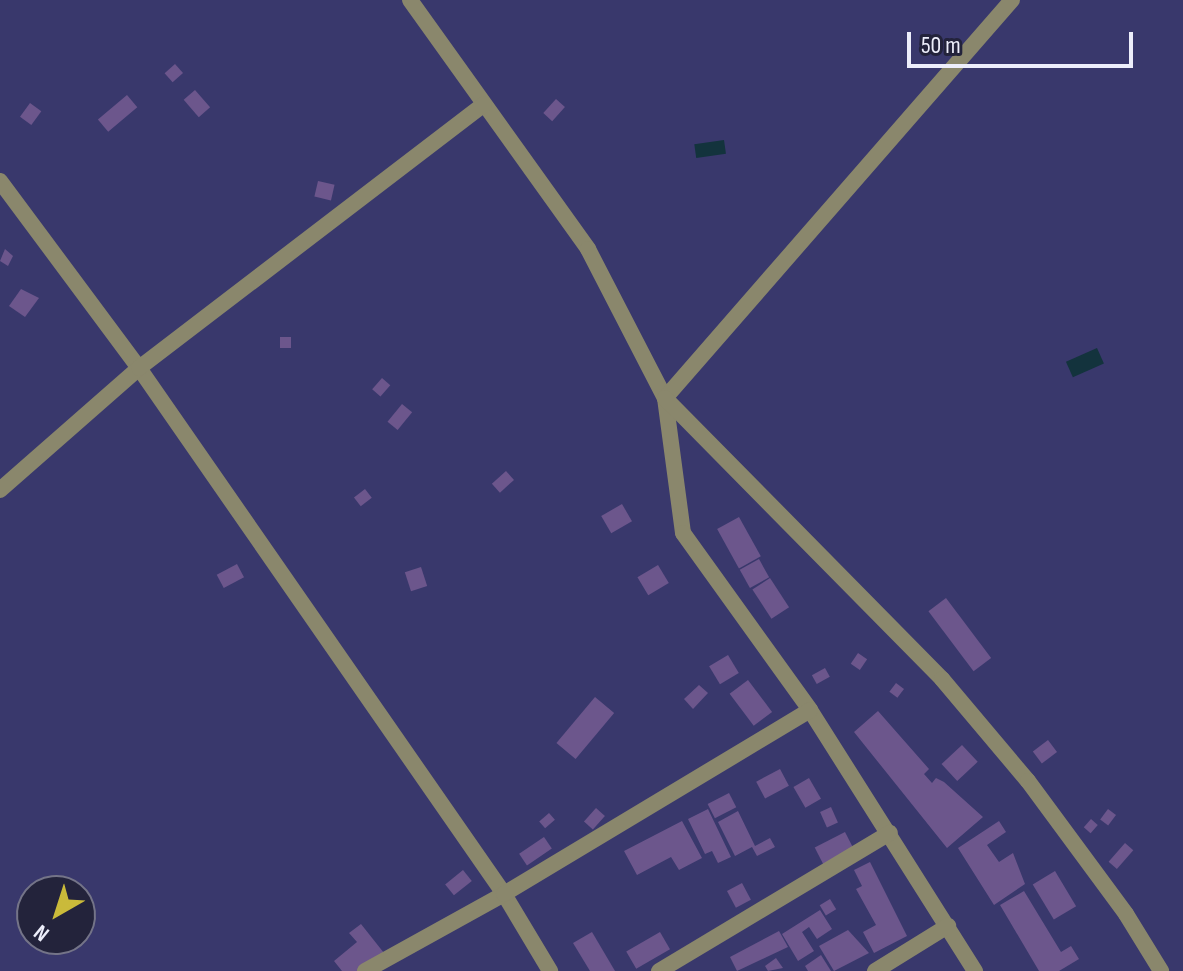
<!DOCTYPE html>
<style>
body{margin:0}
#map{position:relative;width:1183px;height:971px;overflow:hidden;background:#39386c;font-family:"Sofia Sans Condensed",sans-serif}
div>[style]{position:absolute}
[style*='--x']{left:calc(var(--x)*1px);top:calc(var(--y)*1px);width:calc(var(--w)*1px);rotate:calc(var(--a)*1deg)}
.water>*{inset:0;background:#13333d;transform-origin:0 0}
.building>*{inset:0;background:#6c568c;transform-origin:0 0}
.street>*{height:16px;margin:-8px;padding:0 8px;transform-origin:8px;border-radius:8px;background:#8a876c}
span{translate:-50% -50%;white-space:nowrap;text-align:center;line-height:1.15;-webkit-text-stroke:8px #23233b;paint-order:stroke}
.north{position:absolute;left:16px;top:875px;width:80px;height:80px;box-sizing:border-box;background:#23233b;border:2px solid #747488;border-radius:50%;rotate:219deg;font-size:22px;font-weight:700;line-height:32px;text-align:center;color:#edeefb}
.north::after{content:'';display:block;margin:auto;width:28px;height:36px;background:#caba3a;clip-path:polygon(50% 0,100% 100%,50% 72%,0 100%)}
.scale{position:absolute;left:907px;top:32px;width:226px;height:36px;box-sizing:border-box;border:4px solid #edeefb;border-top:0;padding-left:10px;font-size:24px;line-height:28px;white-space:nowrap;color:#edeefb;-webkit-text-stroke:6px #23233b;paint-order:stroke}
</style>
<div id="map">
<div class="water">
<div style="left:724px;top:140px;width:14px;height:30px;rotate:82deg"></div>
<div style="left:1097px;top:348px;width:17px;height:34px;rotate:66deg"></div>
</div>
<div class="building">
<div style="left:175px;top:64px;width:12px;height:14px;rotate:48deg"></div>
<div style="left:195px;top:90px;width:23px;height:15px;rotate:49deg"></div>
<div style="left:127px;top:95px;width:16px;height:38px;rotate:50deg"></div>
<div style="left:556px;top:99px;width:12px;height:19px;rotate:42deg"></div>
<div style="left:30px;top:103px;width:14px;height:17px;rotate:36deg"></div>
<div style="left:318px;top:181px;width:17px;height:16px;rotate:13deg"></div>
<div style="clip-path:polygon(5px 249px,13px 256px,8px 266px,0 261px)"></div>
<div style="clip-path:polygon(21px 289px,39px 298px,25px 317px,9px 306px)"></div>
<div style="left:280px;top:337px;width:11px;height:11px"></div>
<div style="left:382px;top:378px;width:11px;height:15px;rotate:41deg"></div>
<div style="left:402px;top:404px;width:13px;height:23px;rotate:39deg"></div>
<div style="left:506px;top:471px;width:12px;height:19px;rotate:48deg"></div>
<div style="left:365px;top:489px;width:11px;height:14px;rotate:52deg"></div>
<div style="left:622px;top:504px;width:20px;height:24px;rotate:60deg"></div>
<div style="left:739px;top:517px;width:45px;height:25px;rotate:61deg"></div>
<div style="left:759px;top:559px;width:21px;height:22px;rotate:61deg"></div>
<div style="left:237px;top:564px;width:15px;height:23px;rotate:62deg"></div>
<div style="left:658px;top:565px;width:21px;height:24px;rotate:59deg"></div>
<div style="left:421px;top:567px;width:20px;height:17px;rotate:72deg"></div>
<div style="left:770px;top:578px;width:35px;height:21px;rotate:57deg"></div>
<div style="left:946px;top:598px;width:75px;height:22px;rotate:53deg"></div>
<div style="left:858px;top:653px;width:11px;height:13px;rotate:34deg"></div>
<div style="left:728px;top:655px;width:21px;height:22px;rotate:59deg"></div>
<div style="left:825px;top:668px;width:10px;height:15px;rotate:61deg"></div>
<div style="left:748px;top:680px;width:40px;height:23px;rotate:53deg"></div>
<div style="left:896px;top:683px;width:10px;height:11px;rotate:37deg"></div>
<div style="clip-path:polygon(699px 685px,708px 693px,693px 709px,684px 699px)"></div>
<div style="left:595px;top:697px;width:25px;height:60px;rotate:40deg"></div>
<div style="clip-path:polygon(878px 711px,929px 769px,924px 774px,932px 783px,936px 778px,944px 782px,983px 817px,947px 848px,854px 732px)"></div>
<div style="left:1048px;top:740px;width:15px;height:19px;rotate:53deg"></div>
<div style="left:962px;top:745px;width:23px;height:28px;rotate:47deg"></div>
<div style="left:780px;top:769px;width:19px;height:27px;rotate:62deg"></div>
<div style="left:809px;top:778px;width:24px;height:18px;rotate:60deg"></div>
<div style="left:729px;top:793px;width:16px;height:24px;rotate:63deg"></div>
<div style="left:831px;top:807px;width:17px;height:12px;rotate:66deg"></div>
<div style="left:596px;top:808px;width:12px;height:18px;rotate:42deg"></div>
<div style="clip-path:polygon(708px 809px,731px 857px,718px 863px,712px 851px,705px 854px,688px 819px)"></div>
<div style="left:1108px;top:809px;width:10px;height:13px;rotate:37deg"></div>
<div style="clip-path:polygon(738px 811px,755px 846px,770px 838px,775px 847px,757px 856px,752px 847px,735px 856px,718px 822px)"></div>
<div style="left:549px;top:813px;width:9px;height:13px;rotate:49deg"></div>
<div style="left:1091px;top:819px;width:9px;height:11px;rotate:41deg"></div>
<div style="clip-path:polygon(682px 821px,702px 858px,679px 870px,671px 857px,637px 875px,624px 851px)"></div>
<div style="clip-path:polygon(999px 821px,1006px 832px,987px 845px,999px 862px,1013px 853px,1025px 884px,994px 905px,958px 848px)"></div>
<div style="left:845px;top:832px;width:20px;height:34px;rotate:63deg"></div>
<div style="left:544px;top:837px;width:14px;height:30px;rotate:56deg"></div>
<div style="left:1125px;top:843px;width:11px;height:25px;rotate:41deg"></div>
<div style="clip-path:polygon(870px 862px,907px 936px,874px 953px,863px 932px,876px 925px,856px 889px,862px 886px,854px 870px)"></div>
<div style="left:463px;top:870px;width:14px;height:23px;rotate:51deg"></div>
<div style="left:1055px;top:871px;width:41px;height:26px;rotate:59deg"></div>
<div style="left:742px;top:883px;width:19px;height:17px;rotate:62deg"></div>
<div style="clip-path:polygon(1024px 891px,1061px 952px,1071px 946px,1079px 959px,1059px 971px,1039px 971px,1000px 905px)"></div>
<div style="left:830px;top:899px;width:12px;height:12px;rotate:59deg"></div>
<div style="clip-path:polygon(820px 910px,832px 929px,817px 939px,809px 927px,802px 932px,814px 951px,798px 961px,782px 934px)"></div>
<div style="clip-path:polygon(361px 924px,384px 953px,362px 971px,342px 971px,334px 961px,357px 942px,349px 933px)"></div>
<div style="clip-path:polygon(848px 930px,869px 953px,834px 971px,819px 946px)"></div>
<div style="clip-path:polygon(779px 931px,788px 947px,737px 971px,730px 957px)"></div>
<div style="clip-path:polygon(592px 932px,615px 971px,590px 971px,573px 943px)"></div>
<div style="left:660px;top:932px;width:20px;height:39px;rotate:60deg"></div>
<div style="clip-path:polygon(821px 955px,831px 971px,808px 971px,805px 966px)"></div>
<div style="clip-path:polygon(776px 958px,783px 968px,768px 971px,765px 966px)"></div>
</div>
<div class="street">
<div style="--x:410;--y:0;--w:306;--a:54.4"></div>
<div style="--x:588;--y:249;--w:168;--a:62.7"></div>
<div style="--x:665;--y:398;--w:136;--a:82.4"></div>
<div style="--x:683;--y:533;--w:218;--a:54.3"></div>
<div style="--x:810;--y:710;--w:309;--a:57.7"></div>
<div style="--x:1012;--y:0;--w:528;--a:131.08"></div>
<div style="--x:665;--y:398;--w:395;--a:45.4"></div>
<div style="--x:942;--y:679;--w:133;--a:49.9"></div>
<div style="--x:1028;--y:781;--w:165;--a:53.6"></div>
<div style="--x:1126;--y:914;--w:67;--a:58.4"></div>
<div style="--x:0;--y:181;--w:233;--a:53.4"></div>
<div style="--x:139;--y:368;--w:640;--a:55.24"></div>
<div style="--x:504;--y:894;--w:90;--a:59.1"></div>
<div style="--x:0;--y:490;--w:185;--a:-41.3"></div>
<div style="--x:139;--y:368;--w:434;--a:-37.4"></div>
<div style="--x:365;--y:971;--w:159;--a:-29"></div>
<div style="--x:504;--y:894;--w:357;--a:-31"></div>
<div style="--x:659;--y:971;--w:269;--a:-30.9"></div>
<div style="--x:875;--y:971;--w:86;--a:-31.7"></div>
</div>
<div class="north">N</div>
<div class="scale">50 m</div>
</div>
